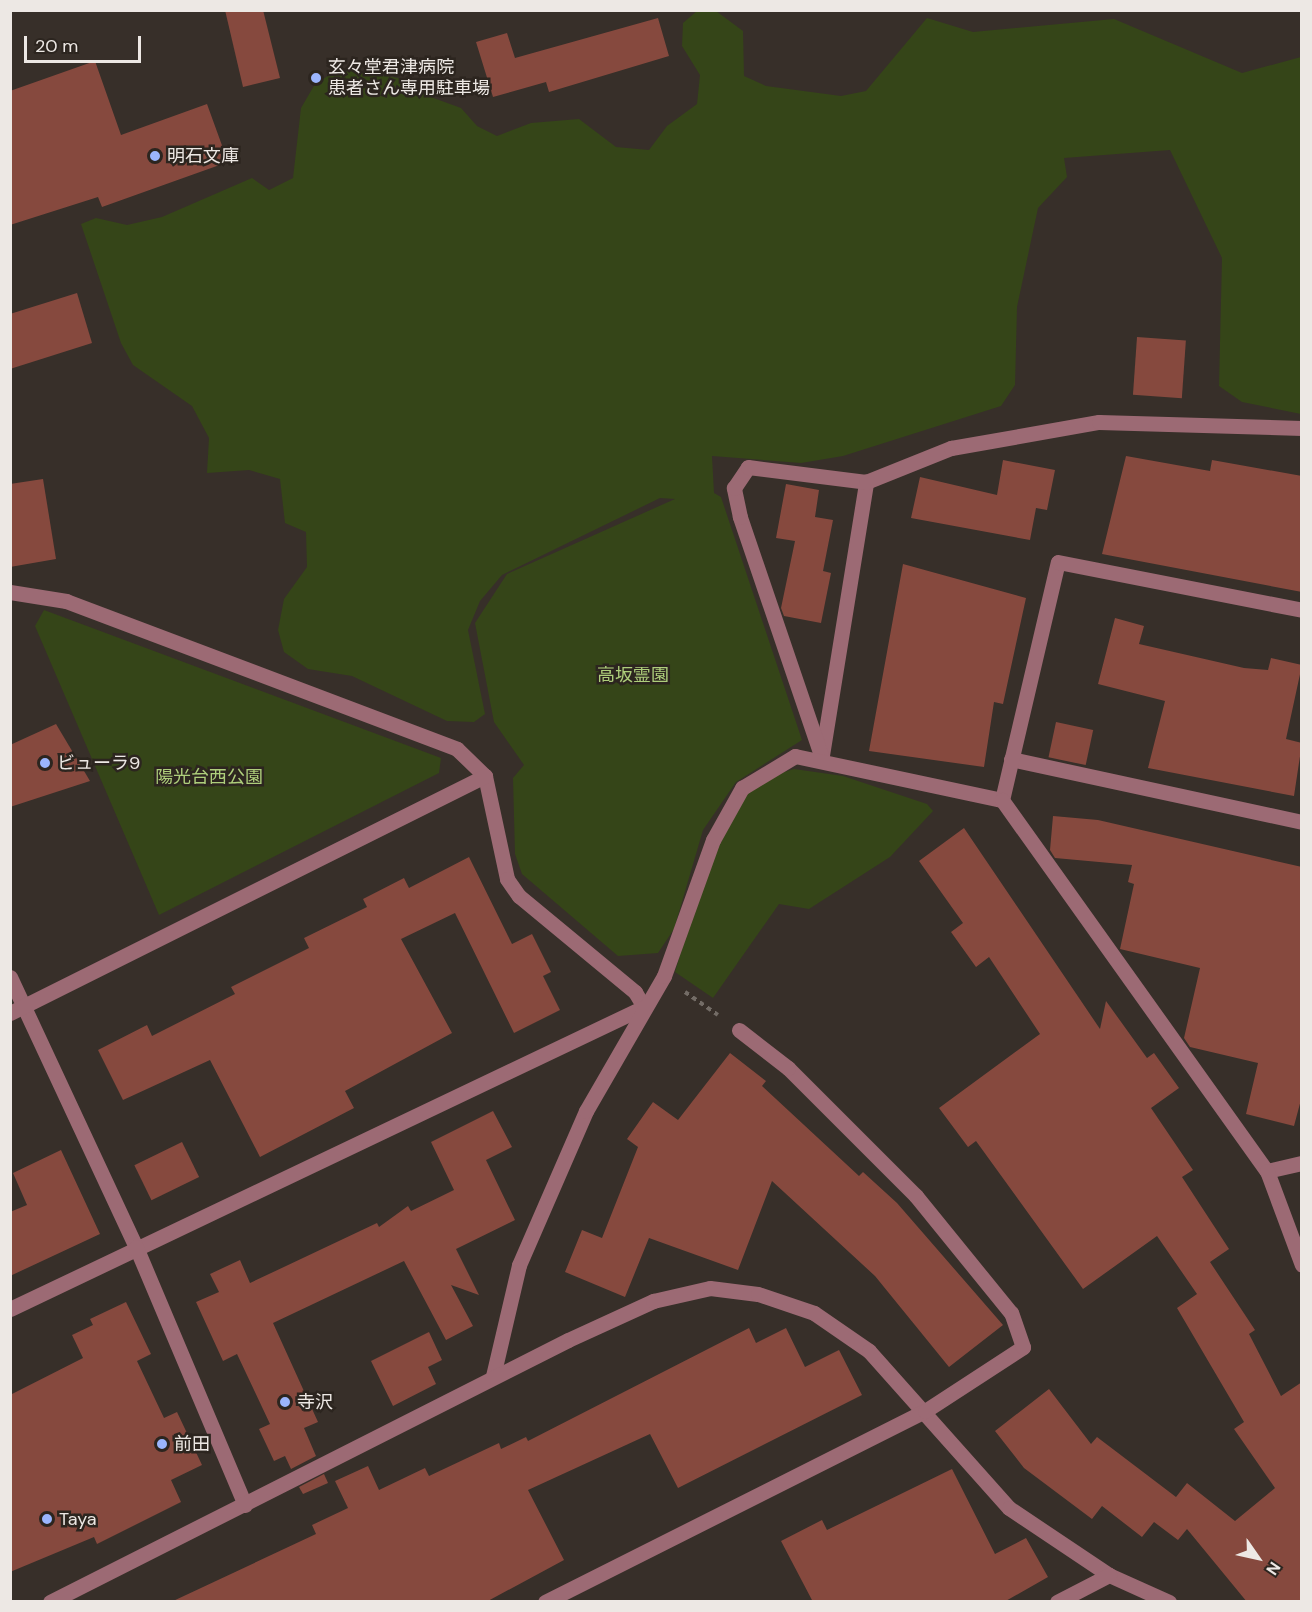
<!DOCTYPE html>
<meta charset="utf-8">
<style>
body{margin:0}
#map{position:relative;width:1312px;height:1612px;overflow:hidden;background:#372f29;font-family:"DM Sans","Noto Sans JP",sans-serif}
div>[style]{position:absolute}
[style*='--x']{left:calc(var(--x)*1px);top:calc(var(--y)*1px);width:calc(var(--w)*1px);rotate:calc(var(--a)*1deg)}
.green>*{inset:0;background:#354518}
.building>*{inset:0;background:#86493e;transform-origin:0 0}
.path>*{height:4px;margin-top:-2px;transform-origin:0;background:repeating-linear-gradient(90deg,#736c66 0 4.5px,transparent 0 9px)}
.minor>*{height:15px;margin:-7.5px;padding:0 7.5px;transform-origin:7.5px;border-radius:7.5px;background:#9c6a74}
.dots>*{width:16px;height:16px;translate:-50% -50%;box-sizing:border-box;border:3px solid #2c251f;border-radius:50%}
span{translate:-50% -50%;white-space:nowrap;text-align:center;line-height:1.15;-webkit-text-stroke:5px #2c251f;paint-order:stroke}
.poi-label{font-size:18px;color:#ede8e4}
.left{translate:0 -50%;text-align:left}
.park-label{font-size:18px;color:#aece7b}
.frame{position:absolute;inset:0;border:12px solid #ede8e4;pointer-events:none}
.north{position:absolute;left:1228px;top:1528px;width:60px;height:60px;-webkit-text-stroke:4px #2c251f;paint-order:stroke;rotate:124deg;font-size:16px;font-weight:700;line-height:24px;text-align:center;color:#ede8e4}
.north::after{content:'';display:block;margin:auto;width:21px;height:27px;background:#ede8e4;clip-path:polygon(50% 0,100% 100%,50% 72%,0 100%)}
.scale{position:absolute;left:24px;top:36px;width:117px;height:27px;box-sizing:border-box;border:3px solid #ede8e4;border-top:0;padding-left:8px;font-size:18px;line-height:21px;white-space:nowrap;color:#ede8e4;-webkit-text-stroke:4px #2c251f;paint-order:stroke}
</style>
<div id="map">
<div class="green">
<div style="clip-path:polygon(697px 11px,716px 11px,743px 31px,744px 76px,766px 86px,841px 96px,866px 91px,927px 18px,973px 32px,1114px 19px,1242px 73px,1301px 57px,1301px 414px,1242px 402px,1219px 386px,1222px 258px,1170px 150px,1064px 158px,1067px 177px,1038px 208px,1017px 307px,1015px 385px,1001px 406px,843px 456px,801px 463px,712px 456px,714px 493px,721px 497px,802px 740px,736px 782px,703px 830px,674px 929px,658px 953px,618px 956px,522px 874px,515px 854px,513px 778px,524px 765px,494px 722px,475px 623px,507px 574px,675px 499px,660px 498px,502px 575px,480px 601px,468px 630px,485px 714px,474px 722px,447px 721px,352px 676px,308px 669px,284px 652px,278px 630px,284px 599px,307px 567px,306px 532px,285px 523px,280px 479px,249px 470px,207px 473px,209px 438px,192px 406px,133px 365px,121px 343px,81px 224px,96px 218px,127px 225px,162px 217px,252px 178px,269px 190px,293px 178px,301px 108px,315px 84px,339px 69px,405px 79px,428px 96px,461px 108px,477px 126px,497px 136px,531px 123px,579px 119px,616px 147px,649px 150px,667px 126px,697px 104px,700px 75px,682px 46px,683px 23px)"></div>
<div style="clip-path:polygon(44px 610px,441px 758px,439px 773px,159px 915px,35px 626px)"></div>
<div style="clip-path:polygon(794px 769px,843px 776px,927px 804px,933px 811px,890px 857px,809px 909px,779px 904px,713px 998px,675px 972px,702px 881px,745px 793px,765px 778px)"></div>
</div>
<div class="building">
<div style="clip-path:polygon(225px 10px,263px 10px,280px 78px,243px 87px)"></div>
<div style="clip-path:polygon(658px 18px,669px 56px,549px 92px,546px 82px,493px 97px,476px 42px,507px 33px,515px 58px)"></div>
<div style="clip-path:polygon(95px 61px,121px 135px,207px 104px,228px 162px,102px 207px,98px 197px,10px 225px,10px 91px)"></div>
<div style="clip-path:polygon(77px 293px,92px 343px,10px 369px,10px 314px)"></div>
<div style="left:1137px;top:337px;width:49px;height:58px;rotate:4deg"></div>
<div style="clip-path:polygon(1126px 456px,1210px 471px,1212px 460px,1302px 476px,1302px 592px,1102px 554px)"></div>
<div style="clip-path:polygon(1003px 460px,1055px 470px,1047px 510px,1036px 508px,1030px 540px,911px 518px,920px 477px,997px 495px)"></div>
<div style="clip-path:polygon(43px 479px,56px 559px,10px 567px,10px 484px)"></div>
<div style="clip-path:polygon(786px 484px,819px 490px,815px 517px,833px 520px,823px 571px,831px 573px,821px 623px,784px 616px,781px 608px,795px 541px,776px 538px)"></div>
<div style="clip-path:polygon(903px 564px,1026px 598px,1003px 704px,994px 702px,984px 767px,869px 751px)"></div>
<div style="clip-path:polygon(1115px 618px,1144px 626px,1139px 644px,1244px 668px,1268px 670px,1271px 658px,1302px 665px,1286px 739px,1302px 743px,1294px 796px,1148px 768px,1165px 701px,1098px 684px)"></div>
<div style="left:1056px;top:722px;width:38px;height:36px;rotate:12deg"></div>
<div style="clip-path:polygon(56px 724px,90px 781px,10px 807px,10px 745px)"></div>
<div style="clip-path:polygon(1053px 816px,1098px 820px,1302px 867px,1302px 1096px,1294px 1126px,1246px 1114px,1258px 1063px,1190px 1047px,1184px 1038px,1200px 968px,1120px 949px,1134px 884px,1128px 882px,1132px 865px,1055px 858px,1050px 850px)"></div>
<div style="clip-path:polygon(964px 828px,1100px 1029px,1106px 1001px,1147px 1058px,1154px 1053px,1179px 1088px,1151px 1108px,1193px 1170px,1182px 1177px,1229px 1249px,1210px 1262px,1255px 1330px,1249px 1334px,1281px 1396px,1302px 1382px,1302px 1602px,1247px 1602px,1187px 1529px,1178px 1540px,1154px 1522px,1142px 1537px,1102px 1506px,1092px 1519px,1024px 1468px,995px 1431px,1049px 1389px,1091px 1444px,1097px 1437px,1176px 1497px,1187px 1483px,1235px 1521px,1275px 1488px,1234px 1429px,1244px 1422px,1177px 1308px,1197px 1294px,1157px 1236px,1083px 1289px,976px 1141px,968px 1147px,939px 1108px,1040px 1034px,989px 957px,976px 967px,951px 932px,963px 923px,919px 861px)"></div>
<div style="clip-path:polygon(469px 857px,512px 944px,532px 934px,551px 972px,543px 976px,560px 1010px,514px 1033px,455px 913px,401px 939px,452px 1033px,345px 1091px,354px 1108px,260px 1157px,210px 1060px,123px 1100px,98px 1050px,147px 1025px,152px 1036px,235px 994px,231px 987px,309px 948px,304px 938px,367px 907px,363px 899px,404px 878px,409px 888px)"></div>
<div style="clip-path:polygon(730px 1053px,766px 1081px,762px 1086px,859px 1176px,863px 1172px,897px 1203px,1003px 1325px,949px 1367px,875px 1276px,772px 1181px,738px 1270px,649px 1238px,625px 1297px,565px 1272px,582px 1230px,602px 1238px,638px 1147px,627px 1139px,653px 1102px,678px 1120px)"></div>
<div style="clip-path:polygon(493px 1111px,512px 1147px,486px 1160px,515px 1220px,456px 1249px,479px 1295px,451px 1285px,473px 1326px,446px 1340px,404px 1261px,273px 1323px,318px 1422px,304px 1428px,316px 1456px,291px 1469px,285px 1456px,274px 1461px,259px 1429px,270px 1424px,237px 1354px,223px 1361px,196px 1302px,219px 1292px,210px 1274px,240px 1260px,250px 1283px,377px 1223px,379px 1227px,408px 1206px,411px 1211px,454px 1190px,431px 1142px)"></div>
<div style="left:182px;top:1142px;width:39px;height:53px;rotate:64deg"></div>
<div style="clip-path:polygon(61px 1150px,100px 1234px,10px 1276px,10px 1212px,27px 1205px,13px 1173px)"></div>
<div style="clip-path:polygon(126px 1302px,151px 1354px,137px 1361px,164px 1418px,177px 1412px,202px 1465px,171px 1480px,181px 1502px,97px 1544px,94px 1537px,10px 1572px,10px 1395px,83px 1358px,72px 1335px,93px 1325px,90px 1319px)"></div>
<div style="clip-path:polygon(749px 1328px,756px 1343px,786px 1328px,805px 1367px,839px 1350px,862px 1395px,678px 1488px,650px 1434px,528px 1490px,564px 1560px,486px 1602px,171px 1602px,316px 1534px,312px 1525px,348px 1508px,335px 1481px,368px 1466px,379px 1490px,425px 1468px,429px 1476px,499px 1443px,501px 1449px,526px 1437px,528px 1441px)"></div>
<div style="clip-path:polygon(429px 1332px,442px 1360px,428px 1367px,436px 1384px,393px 1406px,371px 1361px)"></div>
<div style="clip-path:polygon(952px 1469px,995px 1554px,1026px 1538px,1048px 1577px,1004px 1602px,813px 1602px,781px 1541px,822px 1520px,827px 1530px)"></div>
<div style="clip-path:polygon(324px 1474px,328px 1483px,303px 1494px,299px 1487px)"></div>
</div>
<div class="path">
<div style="--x:685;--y:992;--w:40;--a:34.9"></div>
</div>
<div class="minor">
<div style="--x:10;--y:592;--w:57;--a:9.1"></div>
<div style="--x:66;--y:601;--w:418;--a:20.7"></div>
<div style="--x:457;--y:749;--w:39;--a:44"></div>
<div style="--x:485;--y:776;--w:105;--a:77.9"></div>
<div style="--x:507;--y:879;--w:21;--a:55"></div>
<div style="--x:519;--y:896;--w:151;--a:39.6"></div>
<div style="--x:635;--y:992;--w:17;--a:59"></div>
<div style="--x:644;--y:1007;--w:702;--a:154.53"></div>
<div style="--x:822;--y:755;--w:277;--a:-80.8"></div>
<div style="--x:822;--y:758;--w:255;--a:-108.8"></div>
<div style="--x:740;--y:517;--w:30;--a:-102"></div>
<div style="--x:734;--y:488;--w:25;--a:-56"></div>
<div style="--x:748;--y:467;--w:119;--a:7.2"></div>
<div style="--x:866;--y:482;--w:92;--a:-21.8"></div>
<div style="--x:951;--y:448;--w:150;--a:-10"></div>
<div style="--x:1099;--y:422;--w:203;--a:1.7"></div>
<div style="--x:1011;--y:759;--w:298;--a:12.2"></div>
<div style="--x:1002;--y:800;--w:244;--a:-76.8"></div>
<div style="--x:1058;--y:562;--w:249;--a:11.1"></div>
<div style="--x:10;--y:977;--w:298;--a:65"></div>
<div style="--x:136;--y:1247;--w:280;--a:67.1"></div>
<div style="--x:10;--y:1013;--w:531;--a:-26.52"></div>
<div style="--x:1267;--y:1171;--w:36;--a:-13"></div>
<div style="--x:493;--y:1376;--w:114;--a:-76.8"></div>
<div style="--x:519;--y:1265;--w:168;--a:-66.5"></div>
<div style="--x:586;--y:1111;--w:156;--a:-60"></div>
<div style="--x:664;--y:976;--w:145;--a:-70.2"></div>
<div style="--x:713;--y:840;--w:60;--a:-60.9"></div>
<div style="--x:742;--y:788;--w:62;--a:-31.1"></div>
<div style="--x:795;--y:756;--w:212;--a:12"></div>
<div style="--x:1002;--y:800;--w:456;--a:54.5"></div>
<div style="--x:1267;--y:1171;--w:100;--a:69.6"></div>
<div style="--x:50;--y:1602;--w:580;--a:-26.83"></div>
<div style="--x:568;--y:1340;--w:94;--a:-24.6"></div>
<div style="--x:653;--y:1301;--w:58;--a:-12.8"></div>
<div style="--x:710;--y:1288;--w:48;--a:7.1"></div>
<div style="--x:758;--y:1294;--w:59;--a:18.7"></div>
<div style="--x:814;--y:1313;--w:67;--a:34.6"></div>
<div style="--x:869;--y:1351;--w:210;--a:48.3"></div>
<div style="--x:1009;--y:1508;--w:120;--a:33.8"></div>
<div style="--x:1109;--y:1575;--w:66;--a:24.2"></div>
<div style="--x:545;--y:1602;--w:425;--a:-26.7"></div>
<div style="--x:925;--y:1411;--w:117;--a:-33.1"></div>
<div style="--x:1023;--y:1347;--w:36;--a:-109"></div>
<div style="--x:1011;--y:1313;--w:151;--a:-129.1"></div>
<div style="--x:916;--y:1196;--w:181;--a:-135"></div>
<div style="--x:788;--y:1068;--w:62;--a:-142.2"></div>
<div style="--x:1057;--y:1602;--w:59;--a:-27.4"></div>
</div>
<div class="dots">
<div style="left:316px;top:78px;background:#9bb5fd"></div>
<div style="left:155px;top:156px;background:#9bb5fd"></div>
<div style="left:45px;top:763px;background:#9bb5fd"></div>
<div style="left:285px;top:1402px;background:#9bb5fd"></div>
<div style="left:162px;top:1444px;background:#9bb5fd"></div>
<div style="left:47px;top:1519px;background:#9bb5fd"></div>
</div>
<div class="poi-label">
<span class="left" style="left:328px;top:78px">玄々堂君津病院<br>患者さん専用駐車場</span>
<span class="left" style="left:167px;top:156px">明石文庫</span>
<span class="left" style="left:57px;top:763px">ビューラ9</span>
<span class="left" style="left:297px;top:1402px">寺沢</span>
<span class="left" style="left:174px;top:1444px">前田</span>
<span class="left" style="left:59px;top:1519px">Taya</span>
</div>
<div class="park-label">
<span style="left:633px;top:675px">高坂霊園</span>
<span style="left:209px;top:777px">陽光台西公園</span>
</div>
<div class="frame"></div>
<div class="north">N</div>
<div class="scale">20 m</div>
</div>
